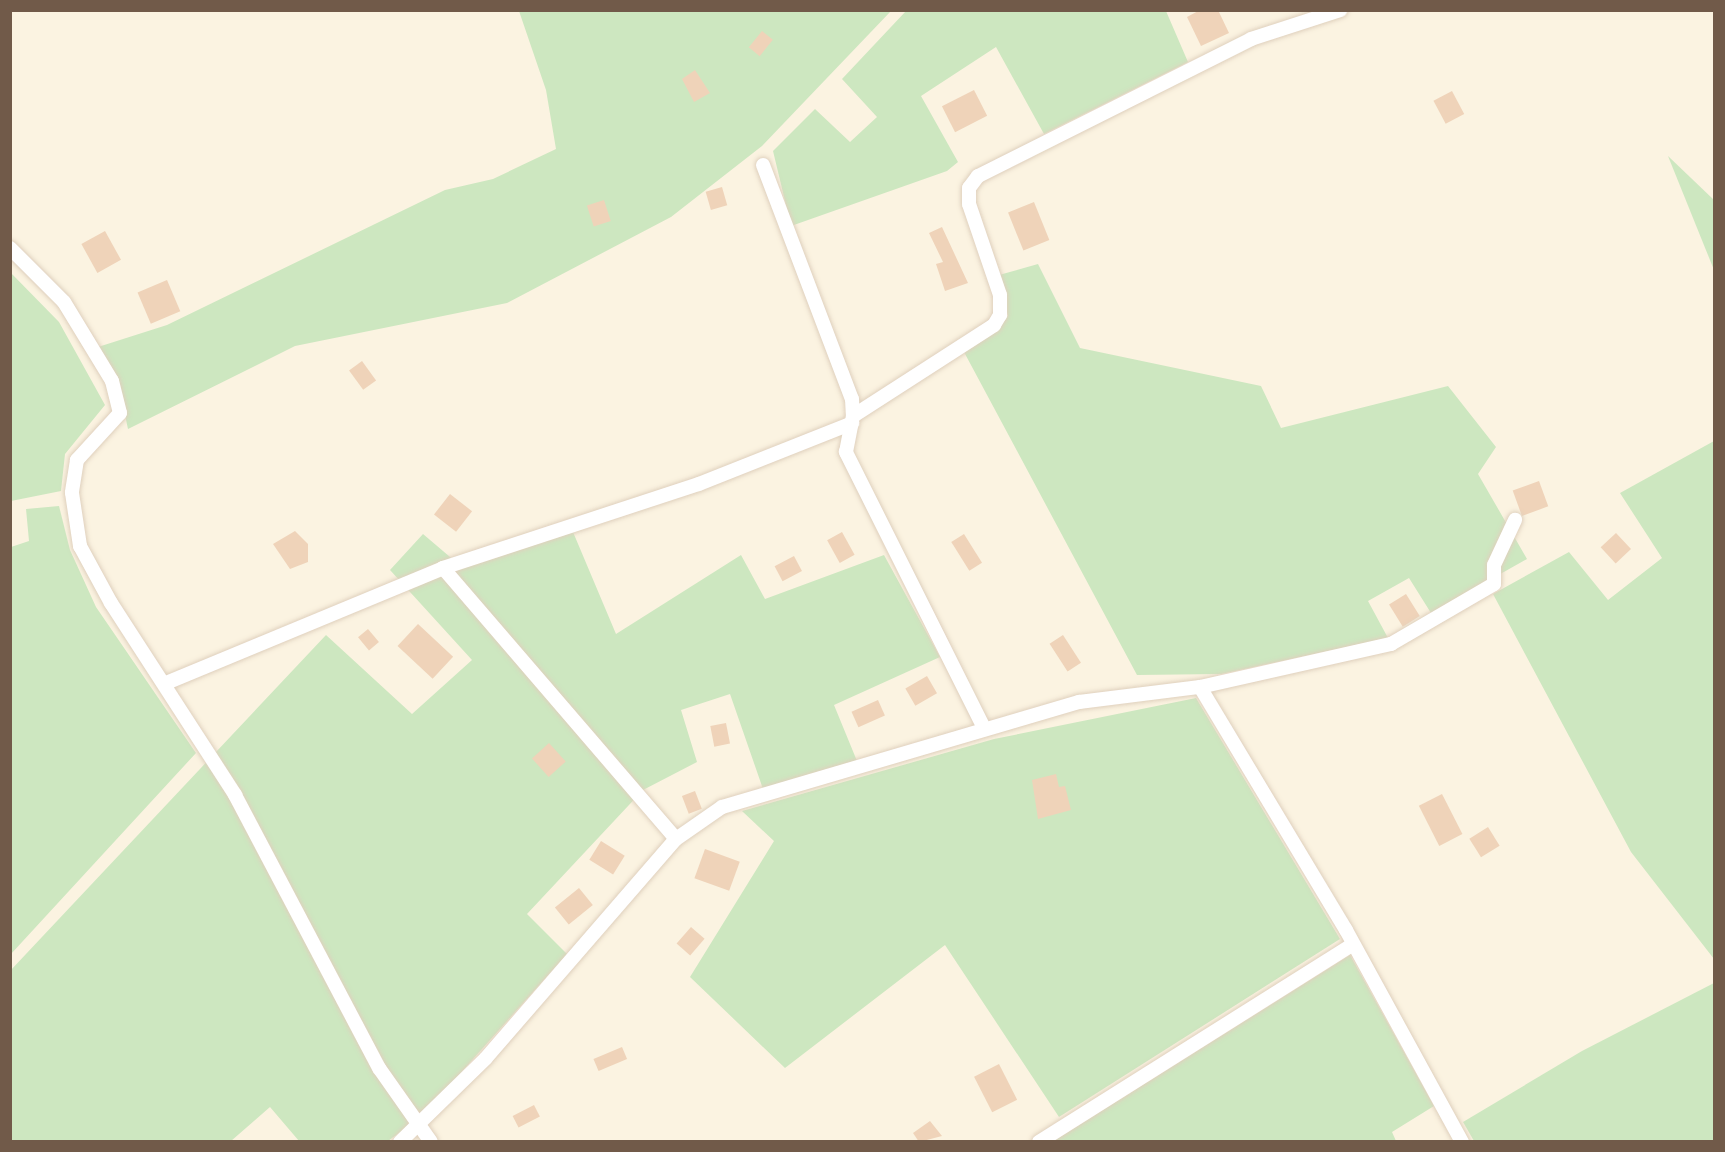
<!DOCTYPE html>
<style>
body{margin:0}
#map{position:relative;width:1725px;height:1152px;overflow:hidden;background:#fbf3e1;font-family:"Golos Text",sans-serif}
div>[style]{position:absolute}
[style*='--x']{left:calc(var(--x)*1px);top:calc(var(--y)*1px);width:calc(var(--w)*1px);rotate:calc(var(--a)*1deg)}
.green>*{inset:0;background:#cde7c0}
.building>*{inset:0;background:#efd3b9;transform-origin:0 0}
.roads{filter:drop-shadow(0 0 2px #dfd0bd) drop-shadow(0 0 2px #dfd0bd)}
.minor>*{height:14px;margin:-7px;padding:0 7px;transform-origin:7px;border-radius:7px;background:#fff}
span{translate:-50% -50%;white-space:nowrap;text-align:center;line-height:1.15;-webkit-text-stroke:4.5px #fef7e6;paint-order:stroke}
.frame{position:absolute;inset:0;border:12px solid #715a49;pointer-events:none}
</style>
<div id="map">
<div class="green">
<div style="clip-path:polygon(519px 11px,891px 11px,762px 146px,671px 217px,507px 303px,295px 346px,128px 429px,120px 392px,98px 347px,167px 325px,445px 190px,493px 179px,556px 149px,546px 90px)"></div>
<div style="clip-path:polygon(906px 11px,1166px 11px,1188px 62px,1044px 134px,996px 47px,921px 96px,958px 162px,947px 171px,791px 226px,773px 151px,815px 109px,850px 142px,877px 117px,842px 79px)"></div>
<div style="clip-path:polygon(1668px 156px,1714px 200px,1714px 270px)"></div>
<div style="clip-path:polygon(1038px 264px,1080px 348px,1261px 386px,1281px 428px,1448px 386px,1496px 447px,1478px 474px,1527px 559px,1431px 613px,1409px 578px,1368px 601px,1388px 638px,1221px 674px,1137px 675px,964px 352px,1008px 316px,999px 275px)"></div>
<div style="clip-path:polygon(11px 273px,59px 322px,105px 405px,65px 454px,61px 491px,11px 501px)"></div>
<div style="clip-path:polygon(1714px 441px,1714px 959px,1631px 852px,1493px 594px,1569px 552px,1608px 600px,1662px 558px,1620px 493px)"></div>
<div style="clip-path:polygon(59px 506px,70px 550px,96px 607px,196px 753px,11px 954px,11px 547px,29px 541px,26px 509px)"></div>
<div style="clip-path:polygon(573px 532px,616px 634px,741px 555px,765px 599px,884px 555px,940px 657px,834px 705px,857px 761px,763px 789px,730px 694px,681px 710px,697px 762px,643px 790px,527px 914px,567px 954px,422px 1116px,388px 1141px,299px 1141px,270px 1107px,231px 1141px,11px 1141px,10px 971px,326px 635px,412px 714px,472px 660px,390px 570px,423px 534px,463px 568px)"></div>
<div style="clip-path:polygon(1196px 698px,1340px 939px,1059px 1117px,945px 945px,785px 1068px,690px 977px,774px 841px,742px 811px,994px 739px)"></div>
<div style="clip-path:polygon(1350px 955px,1434px 1106px,1392px 1132px,1396px 1141px,1052px 1142px)"></div>
<div style="clip-path:polygon(1714px 983px,1714px 1141px,1474px 1141px,1463px 1122px,1582px 1051px)"></div>
</div>
<div class="building">
<div style="clip-path:polygon(1200px 10px,1218px 10px,1229px 33px,1201px 46px,1187px 17px)"></div>
<div style="left:762px;top:31px;width:14px;height:21px;rotate:39deg"></div>
<div style="clip-path:polygon(695px 70px,710px 93px,694px 102px,682px 79px)"></div>
<div style="left:974px;top:90px;width:29px;height:36px;rotate:63deg"></div>
<div style="left:1452px;top:91px;width:26px;height:21px;rotate:62deg"></div>
<div style="left:722px;top:187px;width:19px;height:17px;rotate:74deg"></div>
<div style="left:604px;top:200px;width:22px;height:18px;rotate:72deg"></div>
<div style="left:1034px;top:202px;width:41px;height:28px;rotate:68deg"></div>
<div style="clip-path:polygon(942px 227px,968px 283px,945px 291px,936px 264px,943px 262px,929px 233px)"></div>
<div style="left:105px;top:231px;width:33px;height:27px;rotate:61deg"></div>
<div style="left:167px;top:280px;width:34px;height:32px;rotate:67deg"></div>
<div style="left:362px;top:361px;width:24px;height:16px;rotate:54deg"></div>
<div style="left:1539px;top:481px;width:27px;height:28px;rotate:70deg"></div>
<div style="left:450px;top:494px;width:28px;height:26px;rotate:38deg"></div>
<div style="clip-path:polygon(295px 531px,308px 544px,308px 562px,290px 569px,273px 544px)"></div>
<div style="left:842px;top:532px;width:26px;height:17px;rotate:61deg"></div>
<div style="left:1616px;top:533px;width:22px;height:21px;rotate:47deg"></div>
<div style="left:964px;top:534px;width:34px;height:15px;rotate:58deg"></div>
<div style="left:794px;top:556px;width:17px;height:22px;rotate:62deg"></div>
<div style="left:1406px;top:594px;width:26px;height:20px;rotate:58deg"></div>
<div style="left:418px;top:624px;width:48px;height:30px;rotate:43deg"></div>
<div style="left:368px;top:629px;width:17px;height:13px;rotate:50deg"></div>
<div style="left:1063px;top:635px;width:33px;height:16px;rotate:57deg"></div>
<div style="left:927px;top:676px;width:20px;height:25px;rotate:60deg"></div>
<div style="left:878px;top:700px;width:17px;height:29px;rotate:66deg"></div>
<div style="left:726px;top:723px;width:21px;height:16px;rotate:79deg"></div>
<div style="left:549px;top:743px;width:25px;height:23px;rotate:48deg"></div>
<div style="clip-path:polygon(1056px 774px,1059px 787px,1065px 786px,1071px 810px,1038px 819px,1032px 780px)"></div>
<div style="left:695px;top:791px;width:19px;height:14px;rotate:69deg"></div>
<div style="left:1442px;top:794px;width:45px;height:26px;rotate:63deg"></div>
<div style="left:1488px;top:827px;width:22px;height:22px;rotate:58deg"></div>
<div style="left:601px;top:841px;width:28px;height:22px;rotate:32deg"></div>
<div style="left:705px;top:849px;width:37px;height:31px;rotate:20deg"></div>
<div style="left:579px;top:888px;width:22px;height:31px;rotate:51deg"></div>
<div style="left:691px;top:927px;width:18px;height:22px;rotate:41deg"></div>
<div style="left:622px;top:1047px;width:13px;height:31px;rotate:67deg"></div>
<div style="left:999px;top:1064px;width:40px;height:28px;rotate:63deg"></div>
<div style="left:534px;top:1105px;width:13px;height:24px;rotate:63deg"></div>
<div style="clip-path:polygon(930px 1121px,942px 1136px,919px 1142px,913px 1133px)"></div>
</div>
<div class="roads">
<div class="minor">
<div style="--x:763;--y:165;--w:250;--a:69.2"></div>
<div style="--x:852;--y:399;--w:17;--a:87"></div>
<div style="--x:10;--y:248;--w:76;--a:45"></div>
<div style="--x:64;--y:302;--w:92;--a:58.7"></div>
<div style="--x:112;--y:381;--w:33;--a:76"></div>
<div style="--x:120;--y:413;--w:64;--a:132.5"></div>
<div style="--x:77;--y:460;--w:33;--a:99"></div>
<div style="--x:72;--y:493;--w:54;--a:81.4"></div>
<div style="--x:80;--y:546;--w:65;--a:61.5"></div>
<div style="--x:111;--y:603;--w:229;--a:57.1"></div>
<div style="--x:235;--y:795;--w:309;--a:62.2"></div>
<div style="--x:379;--y:1068;--w:90;--a:54.9"></div>
<div style="--x:443;--y:568;--w:357;--a:49.3"></div>
<div style="--x:166;--y:683;--w:300;--a:-22.5"></div>
<div style="--x:443;--y:568;--w:269;--a:-18.2"></div>
<div style="--x:699;--y:484;--w:165;--a:-21.7"></div>
<div style="--x:1200;--y:687;--w:283;--a:59"></div>
<div style="--x:1346;--y:930;--w:242;--a:61.3"></div>
<div style="--x:984;--y:728;--w:309;--a:-116.6"></div>
<div style="--x:846;--y:452;--w:37;--a:-79"></div>
<div style="--x:853;--y:416;--w:168;--a:-32.8"></div>
<div style="--x:994;--y:325;--w:12;--a:-59"></div>
<div style="--x:1000;--y:315;--w:20;--a:-90"></div>
<div style="--x:1000;--y:295;--w:96;--a:-108.8"></div>
<div style="--x:969;--y:204;--w:16;--a:-90"></div>
<div style="--x:969;--y:188;--w:15;--a:-53"></div>
<div style="--x:978;--y:176;--w:305;--a:-26.6"></div>
<div style="--x:1251;--y:39;--w:94;--a:-18"></div>
<div style="--x:400;--y:1142;--w:120;--a:-44.3"></div>
<div style="--x:486;--y:1058;--w:290;--a:-49.1"></div>
<div style="--x:676;--y:839;--w:56;--a:-34.8"></div>
<div style="--x:722;--y:807;--w:372;--a:-16.4"></div>
<div style="--x:1079;--y:702;--w:122;--a:-7.1"></div>
<div style="--x:1200;--y:687;--w:196;--a:-12.7"></div>
<div style="--x:1391;--y:644;--w:119;--a:-30.2"></div>
<div style="--x:1494;--y:584;--w:19;--a:-90"></div>
<div style="--x:1494;--y:565;--w:50;--a:-65"></div>
<div style="--x:1039;--y:1142;--w:370;--a:-32.2"></div>
</div>
</div>
<div class="frame"></div>
</div>
